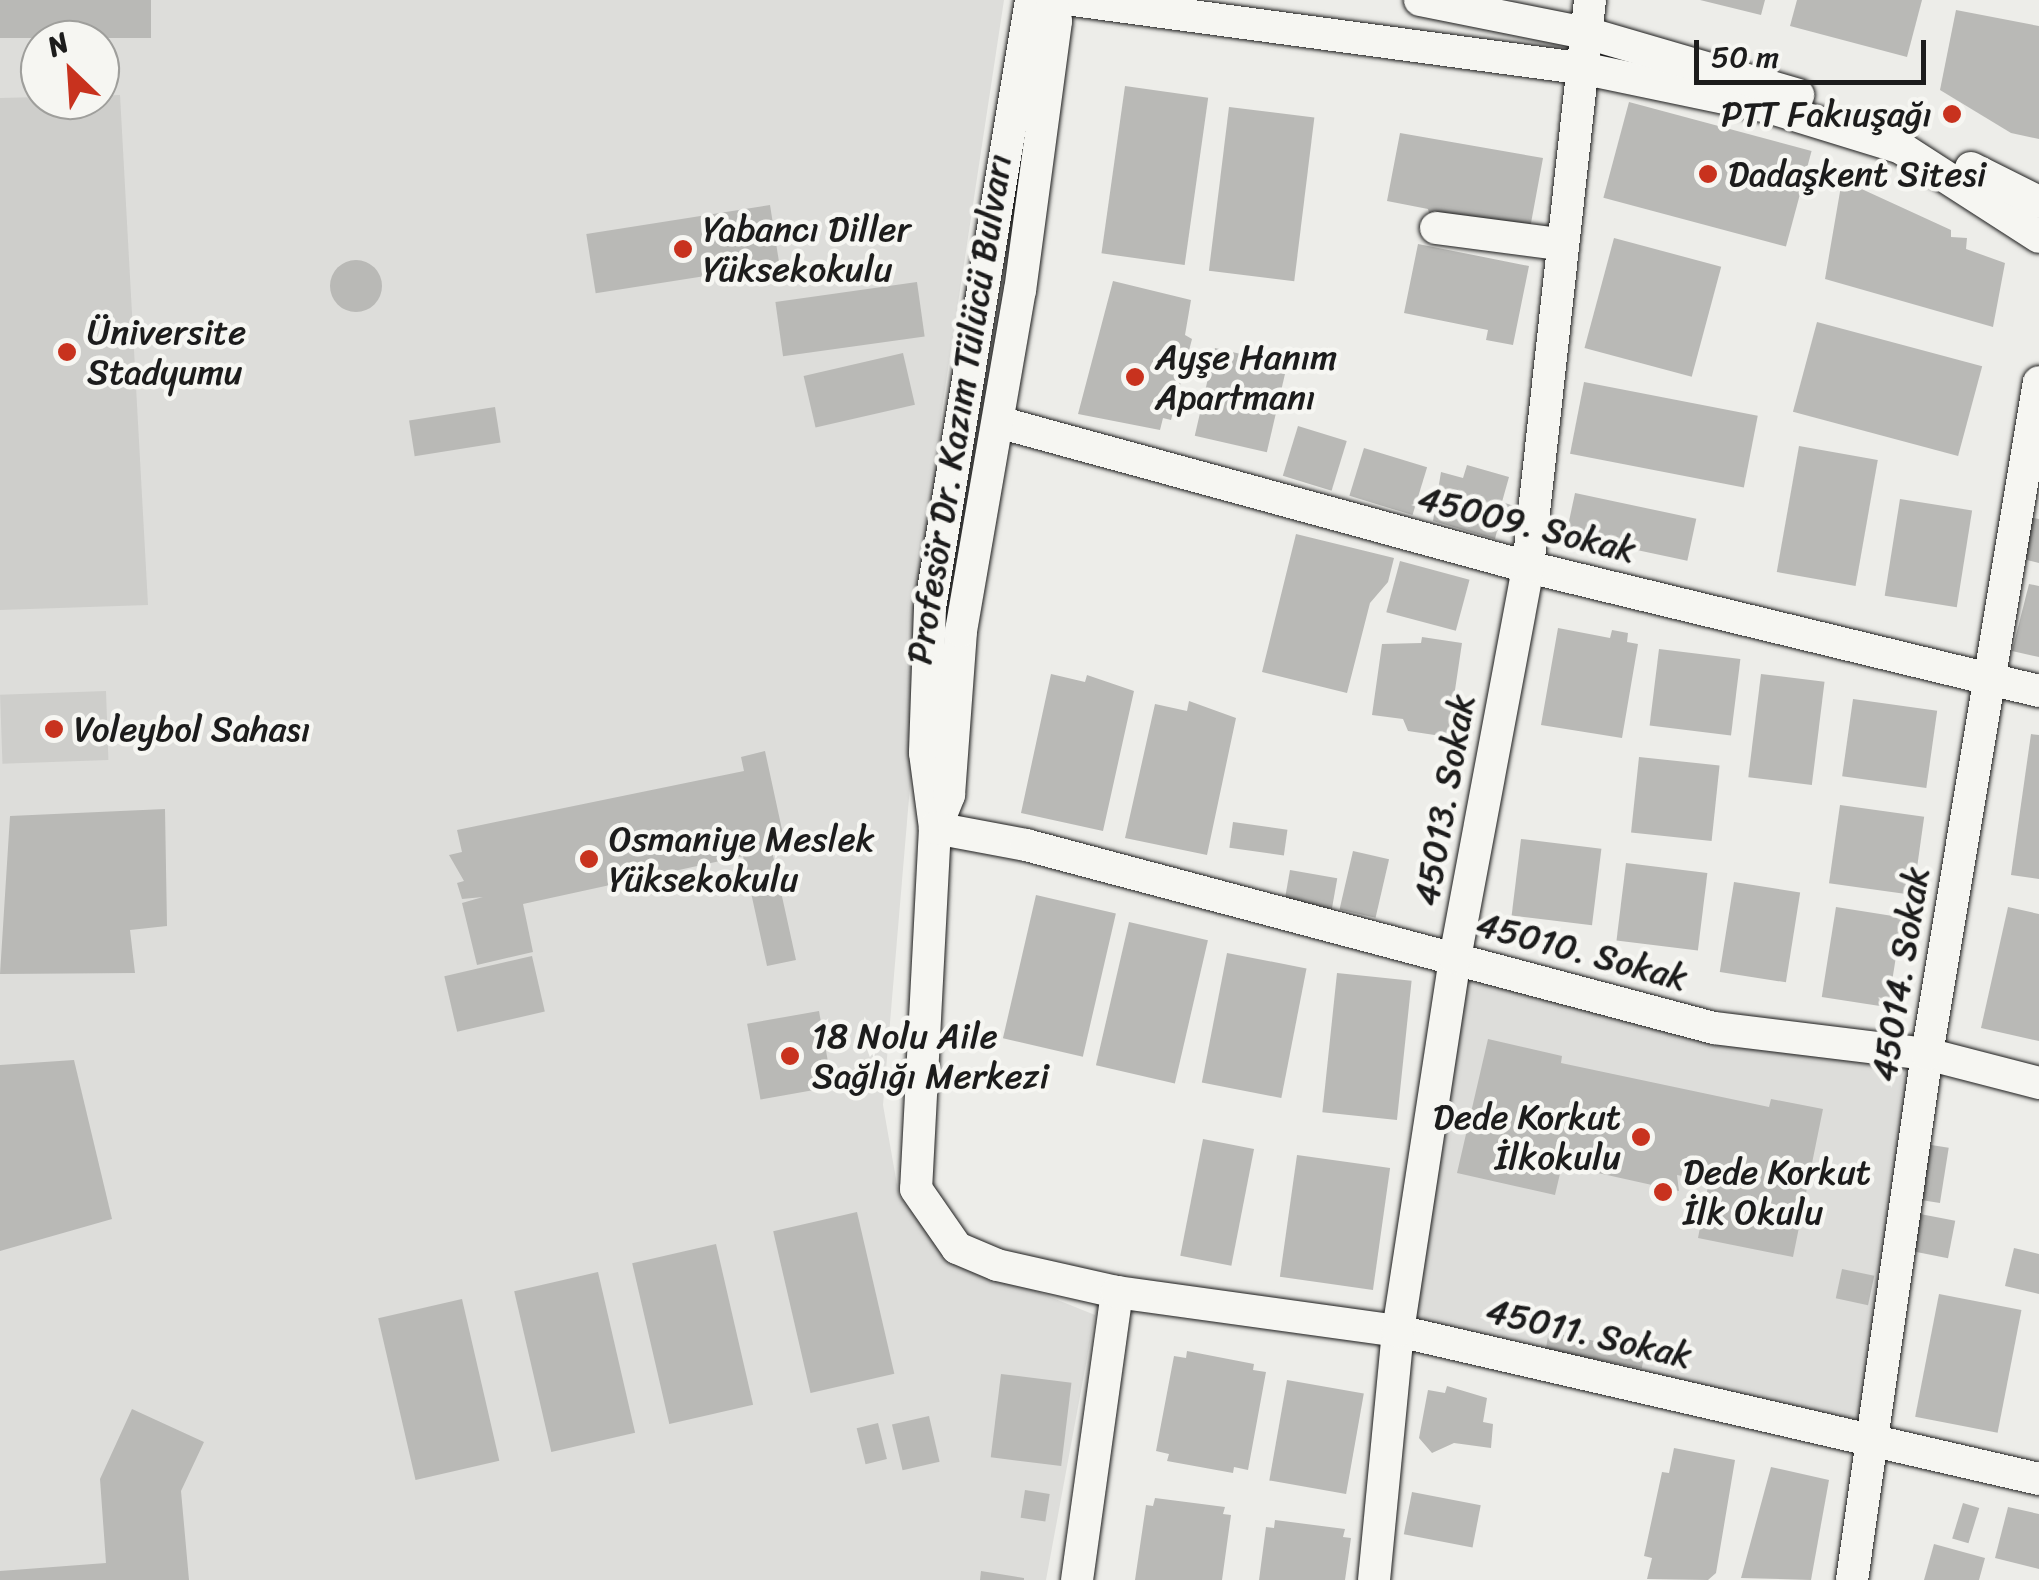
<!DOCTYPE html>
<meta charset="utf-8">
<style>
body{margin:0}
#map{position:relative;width:2039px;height:1580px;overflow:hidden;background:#edede9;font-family:Sriracha,sans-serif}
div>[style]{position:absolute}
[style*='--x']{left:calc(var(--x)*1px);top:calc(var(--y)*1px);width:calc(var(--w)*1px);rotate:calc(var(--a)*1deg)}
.built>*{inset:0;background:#ddddda}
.green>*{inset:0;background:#cececb;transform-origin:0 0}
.building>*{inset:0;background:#b9b9b6;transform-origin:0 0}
.round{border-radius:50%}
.roads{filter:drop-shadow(0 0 2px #1c1c1c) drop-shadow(0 0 2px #1c1c1c)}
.minor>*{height:32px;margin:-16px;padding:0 16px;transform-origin:16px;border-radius:16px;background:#f6f6f2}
.dots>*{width:28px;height:28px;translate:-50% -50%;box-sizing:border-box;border:5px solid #f6f6f2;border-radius:50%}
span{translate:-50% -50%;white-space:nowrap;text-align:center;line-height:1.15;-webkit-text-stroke:9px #f6f6f2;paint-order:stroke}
.poi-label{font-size:35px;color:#1c1c1c}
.right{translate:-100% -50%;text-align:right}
.left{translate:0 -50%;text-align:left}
.street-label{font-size:35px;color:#1c1c1c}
.north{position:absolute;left:20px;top:20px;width:100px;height:100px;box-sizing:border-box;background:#f6f6f2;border:2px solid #9f9f9c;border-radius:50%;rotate:335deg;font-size:28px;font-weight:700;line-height:40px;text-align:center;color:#1c1c1c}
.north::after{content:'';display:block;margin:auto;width:35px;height:45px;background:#c8321e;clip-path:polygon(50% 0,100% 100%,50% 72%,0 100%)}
.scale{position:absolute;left:1694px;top:40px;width:232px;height:45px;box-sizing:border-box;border:5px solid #1c1c1c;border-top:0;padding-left:12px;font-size:30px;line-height:35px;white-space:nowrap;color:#1c1c1c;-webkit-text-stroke:8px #f6f6f2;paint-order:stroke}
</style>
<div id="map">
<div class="built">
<div style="clip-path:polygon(evenodd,0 0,1004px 0,942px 409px,883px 1105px,899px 1196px,948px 1256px,1095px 1315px,1046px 1580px,0 1580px,0 0,40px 40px,100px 40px,100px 100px,40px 100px,40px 40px)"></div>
<div style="clip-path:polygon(1455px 958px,1714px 1028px,1927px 1054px,1871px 1438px,1398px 1331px)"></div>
</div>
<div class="green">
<div style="clip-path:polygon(120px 95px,148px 605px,0 610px,0 98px)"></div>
<div style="left:106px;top:691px;width:69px;height:106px;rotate:88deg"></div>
</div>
<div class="building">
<div style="left:0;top:0;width:151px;height:38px"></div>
<div style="clip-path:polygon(1700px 0,1765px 0,1761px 15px)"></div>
<div style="clip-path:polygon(1797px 0,1922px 0,1907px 57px,1790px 26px)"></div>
<div style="clip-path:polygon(1956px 10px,2039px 26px,2039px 139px,2011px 133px,1940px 90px)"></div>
<div style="left:1125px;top:86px;width:84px;height:169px;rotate:8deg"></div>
<div style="left:1629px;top:102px;width:189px;height:99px;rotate:15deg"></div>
<div style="left:1229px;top:107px;width:86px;height:165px;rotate:7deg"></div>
<div style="clip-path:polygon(1400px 133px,1543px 158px,1529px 234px,1430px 217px,1428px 209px,1387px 201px)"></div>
<div style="clip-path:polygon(1842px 180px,1951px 230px,1951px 237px,1967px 238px,1966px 249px,2005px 263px,1993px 327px,1825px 279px)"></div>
<div style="left:770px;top:205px;width:60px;height:186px;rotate:81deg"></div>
<div style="left:1614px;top:238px;width:111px;height:114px;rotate:15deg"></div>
<div style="clip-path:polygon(1418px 244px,1529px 266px,1513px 345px,1486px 340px,1488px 330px,1404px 313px)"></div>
<div class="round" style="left:330px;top:260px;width:52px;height:52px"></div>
<div style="clip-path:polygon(1113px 281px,1191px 300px,1185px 335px,1192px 339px,1171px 420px,1163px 418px,1160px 430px,1078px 414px)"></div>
<div style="left:917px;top:282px;width:55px;height:143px;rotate:82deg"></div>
<div style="left:1817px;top:322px;width:171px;height:93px;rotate:15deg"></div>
<div style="left:1215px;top:348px;width:74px;height:90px;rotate:13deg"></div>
<div style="left:903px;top:353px;width:53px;height:102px;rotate:77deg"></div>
<div style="left:1584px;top:382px;width:177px;height:73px;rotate:11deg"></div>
<div style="left:495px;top:407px;width:36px;height:87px;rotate:81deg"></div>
<div style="left:1298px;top:426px;width:51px;height:52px;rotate:17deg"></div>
<div style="left:1799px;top:446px;width:80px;height:128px;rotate:10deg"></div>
<div style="left:1364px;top:448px;width:66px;height:50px;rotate:17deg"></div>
<div style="clip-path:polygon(1467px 465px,1509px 477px,1502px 502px,1514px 506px,1506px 534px,1497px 531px,1495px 539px,1433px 521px,1441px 472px,1463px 478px)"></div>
<div style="left:1575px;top:493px;width:124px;height:43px;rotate:12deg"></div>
<div style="left:1900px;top:499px;width:73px;height:98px;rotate:9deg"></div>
<div style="clip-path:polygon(2028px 517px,2039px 519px,2039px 563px,2019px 558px)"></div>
<div style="clip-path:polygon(1296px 534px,1394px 558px,1388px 582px,1370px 603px,1347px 693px,1262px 672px)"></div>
<div style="left:1400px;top:561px;width:72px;height:53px;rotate:15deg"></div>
<div style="clip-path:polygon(2029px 584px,2039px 586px,2039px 657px,2012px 651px)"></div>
<div style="clip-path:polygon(1558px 628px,1610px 638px,1612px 630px,1628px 633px,1627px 642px,1638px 644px,1622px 738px,1541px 725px)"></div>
<div style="clip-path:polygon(1422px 637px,1462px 643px,1448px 737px,1408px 731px,1403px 719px,1372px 715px,1382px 644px,1421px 643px)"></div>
<div style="left:1659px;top:649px;width:82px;height:77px;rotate:7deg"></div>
<div style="clip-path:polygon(1051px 674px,1085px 682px,1087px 675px,1134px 691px,1103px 831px,1021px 813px)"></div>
<div style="left:1761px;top:674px;width:64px;height:104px;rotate:7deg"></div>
<div style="left:1853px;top:699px;width:85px;height:78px;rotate:8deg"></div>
<div style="clip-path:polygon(1189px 701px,1236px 718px,1207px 855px,1125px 838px,1155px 704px,1187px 711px)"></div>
<div style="clip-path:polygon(2031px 734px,2039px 735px,2039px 879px,2011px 875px)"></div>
<div style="clip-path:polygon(765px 751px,786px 848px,772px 851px,796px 960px,767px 966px,743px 856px,523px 904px,533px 952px,477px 965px,462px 903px,483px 897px,462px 899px,457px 883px,464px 881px,449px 855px,462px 852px,457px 830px,744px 771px,741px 757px)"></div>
<div style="left:1639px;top:757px;width:81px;height:76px;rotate:6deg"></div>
<div style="left:1840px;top:805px;width:85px;height:79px;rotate:8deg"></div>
<div style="clip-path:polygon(165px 809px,167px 926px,130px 930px,135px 973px,0 974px,10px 816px)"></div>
<div style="left:1233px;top:822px;width:55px;height:26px;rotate:8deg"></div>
<div style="left:1521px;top:839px;width:81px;height:77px;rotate:7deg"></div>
<div style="left:1353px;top:851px;width:37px;height:60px;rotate:13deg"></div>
<div style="left:1626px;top:863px;width:82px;height:78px;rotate:7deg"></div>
<div style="left:1290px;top:870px;width:48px;height:32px;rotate:10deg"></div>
<div style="left:1734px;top:882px;width:67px;height:91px;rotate:9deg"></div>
<div style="left:1036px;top:895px;width:82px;height:147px;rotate:13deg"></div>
<div style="left:1836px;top:907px;width:67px;height:91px;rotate:9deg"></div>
<div style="clip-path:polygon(2008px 907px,2039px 914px,2039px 1041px,1981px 1028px)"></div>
<div style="left:1129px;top:922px;width:81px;height:147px;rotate:13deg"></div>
<div style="left:1227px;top:953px;width:81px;height:132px;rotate:11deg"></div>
<div style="left:532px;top:956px;width:57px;height:90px;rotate:77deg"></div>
<div style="left:1337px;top:973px;width:75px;height:140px;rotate:6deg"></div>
<div style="left:819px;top:1011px;width:77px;height:73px;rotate:80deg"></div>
<div style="clip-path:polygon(1488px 1039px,1562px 1056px,1561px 1063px,1769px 1107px,1771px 1099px,1823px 1109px,1793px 1257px,1698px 1238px,1709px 1181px,1677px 1175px,1679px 1191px,1562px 1165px,1555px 1195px,1457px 1173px)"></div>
<div style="clip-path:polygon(74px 1060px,112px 1219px,0 1251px,0 1065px)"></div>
<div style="left:1203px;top:1139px;width:52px;height:119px;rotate:11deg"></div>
<div style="left:1925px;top:1144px;width:24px;height:56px;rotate:9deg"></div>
<div style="left:1297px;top:1155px;width:94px;height:123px;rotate:8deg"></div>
<div style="left:857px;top:1212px;width:166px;height:86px;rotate:77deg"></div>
<div style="left:1915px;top:1213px;width:41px;height:38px;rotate:11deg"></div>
<div style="left:716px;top:1244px;width:165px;height:86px;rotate:77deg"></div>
<div style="clip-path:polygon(2014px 1248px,2039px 1254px,2039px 1294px,2005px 1286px)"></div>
<div style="left:1842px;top:1269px;width:33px;height:30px;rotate:12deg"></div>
<div style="left:598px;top:1272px;width:165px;height:86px;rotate:77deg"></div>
<div style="left:1939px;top:1294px;width:84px;height:125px;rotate:11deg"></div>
<div style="left:462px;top:1299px;width:166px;height:86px;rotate:77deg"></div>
<div style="left:1549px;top:1332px;width:98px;height:18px;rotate:11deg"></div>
<div style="clip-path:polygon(1187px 1351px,1254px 1364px,1253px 1370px,1266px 1372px,1248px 1470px,1234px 1467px,1233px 1473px,1167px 1461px,1169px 1454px,1156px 1451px,1174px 1356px,1186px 1358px)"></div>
<div style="left:1001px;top:1374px;width:71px;height:84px;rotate:7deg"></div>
<div style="left:1287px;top:1380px;width:78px;height:102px;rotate:10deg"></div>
<div style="clip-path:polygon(1447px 1386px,1487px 1398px,1483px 1422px,1493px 1424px,1491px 1448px,1454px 1443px,1432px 1453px,1419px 1438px,1428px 1390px,1445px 1393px)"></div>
<div style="clip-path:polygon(132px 1409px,204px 1442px,181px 1491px,189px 1580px,0 1580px,0 1571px,106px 1563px,100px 1479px)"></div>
<div style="left:929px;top:1416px;width:47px;height:38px;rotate:77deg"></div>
<div style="left:878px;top:1423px;width:37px;height:22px;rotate:76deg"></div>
<div style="clip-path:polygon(1674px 1448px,1735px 1460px,1716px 1573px,1708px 1580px,1647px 1579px,1652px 1558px,1644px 1556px,1662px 1472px,1669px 1473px)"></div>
<div style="clip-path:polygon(1771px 1467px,1829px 1480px,1811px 1580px,1741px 1578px)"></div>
<div style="left:1025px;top:1490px;width:25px;height:28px;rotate:9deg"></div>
<div style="left:1412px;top:1492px;width:70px;height:43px;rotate:11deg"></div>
<div style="clip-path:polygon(1155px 1498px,1225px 1507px,1223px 1514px,1231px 1515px,1222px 1580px,1135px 1580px,1146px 1505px,1153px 1506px)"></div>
<div style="left:1963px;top:1503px;width:17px;height:37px;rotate:17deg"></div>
<div style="clip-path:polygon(2008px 1507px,2039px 1514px,2039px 1569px,1995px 1558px)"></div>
<div style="clip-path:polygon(1275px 1520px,1345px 1529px,1343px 1537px,1351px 1538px,1345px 1580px,1259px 1580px,1266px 1527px,1274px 1528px)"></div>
<div style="clip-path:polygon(1934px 1544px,1985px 1558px,1979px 1580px,1924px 1580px)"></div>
<div style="clip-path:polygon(981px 1571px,1024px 1578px,1024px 1580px,980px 1580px)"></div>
</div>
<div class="roads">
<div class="minor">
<div style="--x:1031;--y:0;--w:616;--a:99.43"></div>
<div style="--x:930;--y:608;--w:145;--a:92"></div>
<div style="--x:925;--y:753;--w:76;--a:82.4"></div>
<div style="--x:935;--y:828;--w:361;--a:93"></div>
<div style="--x:916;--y:1189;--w:72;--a:55.2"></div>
<div style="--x:957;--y:1248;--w:43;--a:23"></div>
<div style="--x:997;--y:1265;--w:123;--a:12.7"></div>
<div style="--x:1117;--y:1292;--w:291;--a:97.9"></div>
<div style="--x:1073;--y:0;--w:518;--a:7.66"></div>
<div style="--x:1586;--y:69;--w:186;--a:11.8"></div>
<div style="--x:1768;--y:107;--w:139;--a:17.1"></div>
<div style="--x:1901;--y:148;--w:164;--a:32.8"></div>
<div style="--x:1420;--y:0;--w:173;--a:11.3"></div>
<div style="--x:1590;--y:34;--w:217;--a:16.3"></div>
<div style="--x:1971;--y:168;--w:76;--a:26.6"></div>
<div style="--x:1436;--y:228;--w:124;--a:7.4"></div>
<div style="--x:998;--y:422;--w:549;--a:15.3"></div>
<div style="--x:1528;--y:567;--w:526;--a:13.64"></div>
<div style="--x:941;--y:815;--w:22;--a:-68"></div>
<div style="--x:949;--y:795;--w:164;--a:-85.8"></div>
<div style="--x:961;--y:631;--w:345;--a:-80.2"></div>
<div style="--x:1020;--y:291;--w:272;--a:-82.4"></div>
<div style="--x:1056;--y:21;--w:21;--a:-101"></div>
<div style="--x:935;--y:828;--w:93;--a:10.6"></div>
<div style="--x:1026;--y:845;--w:712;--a:14.9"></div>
<div style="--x:1714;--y:1028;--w:215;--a:7"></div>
<div style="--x:1927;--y:1054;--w:116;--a:14.5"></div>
<div style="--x:1117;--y:1292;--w:284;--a:7.9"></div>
<div style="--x:1398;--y:1331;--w:658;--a:13"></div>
<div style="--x:1374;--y:1580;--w:250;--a:-84.5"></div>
<div style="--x:1398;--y:1331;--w:377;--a:-81.3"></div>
<div style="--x:1455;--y:958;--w:398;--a:-79.4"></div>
<div style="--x:1528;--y:567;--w:570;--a:-83.76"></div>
<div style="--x:1852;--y:1580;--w:531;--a:-81.89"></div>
<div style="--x:1927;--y:1054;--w:681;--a:-80.54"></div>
</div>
</div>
<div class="dots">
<div style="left:1952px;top:114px;background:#c8321e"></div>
<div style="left:1708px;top:174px;background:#c8321e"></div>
<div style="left:683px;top:249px;background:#c8321e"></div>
<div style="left:67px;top:352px;background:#c8321e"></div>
<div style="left:1135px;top:377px;background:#c8321e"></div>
<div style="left:54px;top:729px;background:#c8321e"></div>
<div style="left:589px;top:859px;background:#c8321e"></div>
<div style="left:790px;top:1056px;background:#c8321e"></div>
<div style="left:1641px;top:1137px;background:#c8321e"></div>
<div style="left:1663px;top:1192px;background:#c8321e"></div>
</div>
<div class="poi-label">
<span class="right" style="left:1932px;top:114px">PTT Fakıuşağı</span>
<span class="left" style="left:1728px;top:174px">Dadaşkent Sitesi</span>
<span class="left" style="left:703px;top:249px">Yabancı Diller<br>Yüksekokulu</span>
<span class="left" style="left:87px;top:352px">Üniversite<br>Stadyumu</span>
<span class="left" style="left:1155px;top:377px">Ayşe Hanım<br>Apartmanı</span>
<span class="left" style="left:74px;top:729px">Voleybol Sahası</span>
<span class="left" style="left:609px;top:859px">Osmaniye Meslek<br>Yüksekokulu</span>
<span class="left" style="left:812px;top:1056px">18 Nolu Aile<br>Sağlığı Merkezi</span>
<span class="right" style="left:1621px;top:1137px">Dede Korkut<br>İlkokulu</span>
<span class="left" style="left:1683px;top:1192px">Dede Korkut<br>İlk Okulu</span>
</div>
<div class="street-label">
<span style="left:959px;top:409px;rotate:-81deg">Profesör Dr. Kazım Tülücü Bulvarı</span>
<span style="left:1527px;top:524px;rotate:14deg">45009. Sokak</span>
<span style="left:1444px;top:800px;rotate:-80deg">45013. Sokak</span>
<span style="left:1582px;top:951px;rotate:15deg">45010. Sokak</span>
<span style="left:1900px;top:974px;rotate:-81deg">45014. Sokak</span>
<span style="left:1589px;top:1333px;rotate:13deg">45011. Sokak</span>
</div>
<div class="north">N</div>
<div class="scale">50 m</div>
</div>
